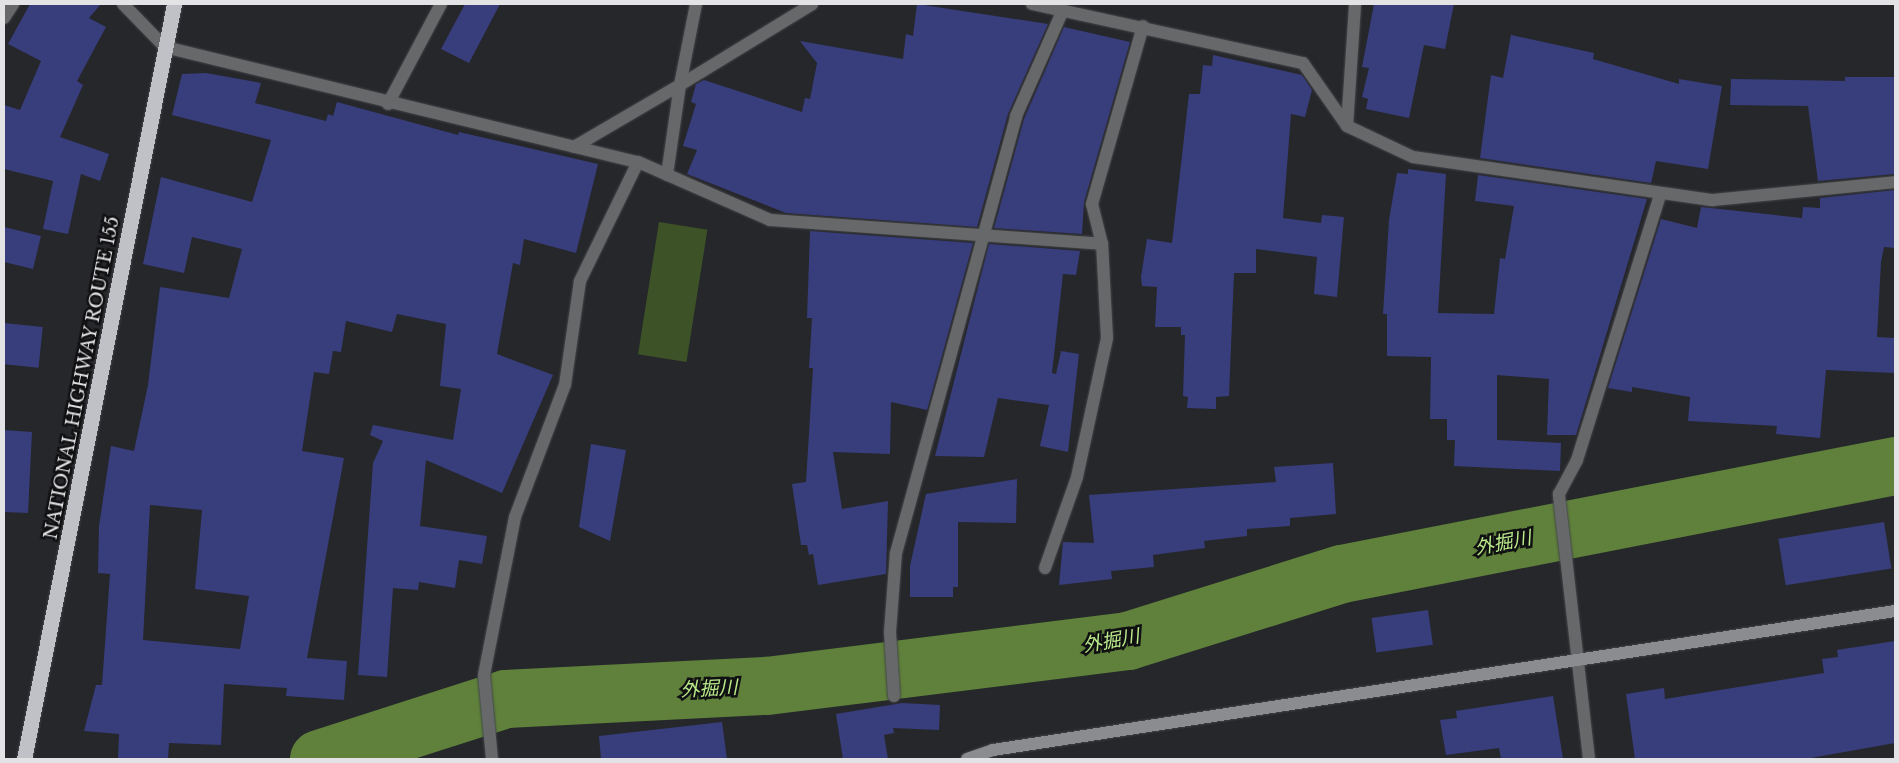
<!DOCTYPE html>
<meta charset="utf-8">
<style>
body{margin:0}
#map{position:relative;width:1899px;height:763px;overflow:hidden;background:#26272b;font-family:"Libre Baskerville","Noto Sans JP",serif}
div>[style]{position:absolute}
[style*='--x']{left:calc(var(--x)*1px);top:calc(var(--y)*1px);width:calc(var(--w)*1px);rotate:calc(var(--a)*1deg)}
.green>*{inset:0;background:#3d5327;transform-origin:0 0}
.river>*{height:58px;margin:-29px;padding:0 29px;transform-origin:29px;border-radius:29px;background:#5f813b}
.building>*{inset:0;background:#383d7c;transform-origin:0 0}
.roads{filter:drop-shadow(0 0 1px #444549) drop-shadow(0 0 1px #444549)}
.street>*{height:12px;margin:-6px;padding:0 6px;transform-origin:6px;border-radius:6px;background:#67686a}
.secondary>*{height:12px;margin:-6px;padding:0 6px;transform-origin:6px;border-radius:6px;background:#8b8c90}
.highway>*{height:15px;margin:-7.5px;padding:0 7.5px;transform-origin:7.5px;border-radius:7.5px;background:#c0c1c7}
span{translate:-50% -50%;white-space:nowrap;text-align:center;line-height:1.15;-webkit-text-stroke:5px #101012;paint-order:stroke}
.street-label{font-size:18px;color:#e3e3e6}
.water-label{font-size:19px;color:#bbeb8b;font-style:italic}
.frame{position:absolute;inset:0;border:5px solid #e3e3e6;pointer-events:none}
</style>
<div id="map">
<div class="green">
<div style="left:659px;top:222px;width:49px;height:134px;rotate:9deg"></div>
</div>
<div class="river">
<div style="--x:319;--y:759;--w:196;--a:-17.8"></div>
<div style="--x:506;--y:699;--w:261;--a:-2.9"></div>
<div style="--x:767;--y:686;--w:364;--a:-7.1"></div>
<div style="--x:1128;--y:641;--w:224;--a:-17.4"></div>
<div style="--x:1342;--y:574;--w:563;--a:-11.05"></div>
</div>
<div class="building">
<div style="clip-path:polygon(30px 4px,101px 4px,89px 18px,106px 27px,77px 81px,83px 85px,60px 137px,109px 154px,100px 181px,81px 174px,68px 234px,43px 229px,53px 181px,4px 169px,4px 105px,20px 110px,41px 61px,8px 44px)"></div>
<div style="clip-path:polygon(465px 4px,500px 4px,469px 63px,441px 49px)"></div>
<div style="clip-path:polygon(917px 4px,1048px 24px,1008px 114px,977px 227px,786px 213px,687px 174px,697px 150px,683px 146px,696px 104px,691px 102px,696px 84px,704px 80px,802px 112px,805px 98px,810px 99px,817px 63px,800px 41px,903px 59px,906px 34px,913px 36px)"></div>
<div style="clip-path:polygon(1374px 4px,1454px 4px,1445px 49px,1424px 45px,1409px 118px,1366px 109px,1368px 99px,1362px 97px,1369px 68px,1362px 67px)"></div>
<div style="clip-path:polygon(1064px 27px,1130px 42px,1084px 202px,1082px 234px,994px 228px,1024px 119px)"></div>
<div style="clip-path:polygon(1511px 35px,1594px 53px,1593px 59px,1679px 84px,1679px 79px,1722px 86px,1708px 169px,1656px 161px,1651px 183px,1480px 158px,1491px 75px,1503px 78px)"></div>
<div style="clip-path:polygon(1213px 55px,1302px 75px,1312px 90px,1305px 117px,1291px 114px,1283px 218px,1321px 223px,1322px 215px,1344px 217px,1337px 297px,1314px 294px,1317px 257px,1256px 249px,1256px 273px,1234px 273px,1229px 396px,1216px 397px,1216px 409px,1187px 408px,1188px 397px,1183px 396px,1185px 335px,1181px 335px,1181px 327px,1155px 327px,1157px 287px,1142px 286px,1141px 277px,1147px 239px,1172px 243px,1189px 94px,1200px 94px,1203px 65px,1212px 66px)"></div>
<div style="clip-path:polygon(evenodd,206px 73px,261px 83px,255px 103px,326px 121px,328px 114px,333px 116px,337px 102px,458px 135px,459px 132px,598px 164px,576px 253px,524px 239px,520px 265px,513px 263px,497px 354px,553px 375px,502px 493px,426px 460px,420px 526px,487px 536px,482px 564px,459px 560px,455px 588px,419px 582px,418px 590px,393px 588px,387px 677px,358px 675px,373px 463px,383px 441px,370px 435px,373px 425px,453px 440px,461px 389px,440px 386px,446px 324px,397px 314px,392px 332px,346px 321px,341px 352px,333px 351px,329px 374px,314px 372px,302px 451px,344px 458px,307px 658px,347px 661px,344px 700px,286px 696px,287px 688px,224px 684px,221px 745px,169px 743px,168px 759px,118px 759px,119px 734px,84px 731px,96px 685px,102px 685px,110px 574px,98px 573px,99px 526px,111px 446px,134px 451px,148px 385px,160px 287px,229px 298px,242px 249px,192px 237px,184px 273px,143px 264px,161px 177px,252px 202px,271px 140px,172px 115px,182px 74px,206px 73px,150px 505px,202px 510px,195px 589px,249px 596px,240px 649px,143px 640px,150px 505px)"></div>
<div style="clip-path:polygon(1845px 77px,1895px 77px,1895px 174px,1818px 181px,1808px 106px,1730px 105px,1731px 79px,1845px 81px)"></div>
<div style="clip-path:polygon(1408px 169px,1446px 174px,1438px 313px,1494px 314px,1500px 258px,1505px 259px,1514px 206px,1475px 201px,1478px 175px,1647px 199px,1576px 435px,1547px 435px,1549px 379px,1497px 375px,1497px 440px,1561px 443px,1560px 471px,1454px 466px,1455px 440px,1447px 440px,1447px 419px,1430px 419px,1431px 357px,1387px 356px,1387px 314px,1383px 314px,1389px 220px,1397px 173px,1408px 174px)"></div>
<div style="clip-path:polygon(1895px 190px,1895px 248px,1884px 247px,1881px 262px,1877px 337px,1895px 338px,1895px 373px,1826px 370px,1820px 438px,1776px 434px,1777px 426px,1688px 421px,1690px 397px,1632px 387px,1632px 392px,1608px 388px,1661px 219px,1697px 228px,1701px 207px,1802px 218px,1803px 207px,1820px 208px,1820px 198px)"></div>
<div style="clip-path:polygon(4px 227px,41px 236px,33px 269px,4px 262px)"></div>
<div style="clip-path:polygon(810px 231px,973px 243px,927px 410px,891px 402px,890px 454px,833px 452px,842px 509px,888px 501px,886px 574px,818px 585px,813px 554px,809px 555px,807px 545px,801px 545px,792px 484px,806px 482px,813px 368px,809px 368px,812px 318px,807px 318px)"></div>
<div style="clip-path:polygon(989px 244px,1080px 251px,1076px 275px,1063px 274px,1052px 373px,1056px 374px,1061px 351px,1079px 354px,1068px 452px,1040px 446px,1049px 405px,998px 398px,984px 457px,935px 456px)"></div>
<div style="left:4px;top:323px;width:39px;height:41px;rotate:6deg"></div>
<div style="clip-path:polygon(4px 430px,32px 432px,28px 513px,4px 512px)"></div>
<div style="clip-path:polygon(591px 444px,626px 450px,610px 541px,579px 527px)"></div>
<div style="clip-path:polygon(1333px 463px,1336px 514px,1290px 518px,1290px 526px,1247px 529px,1247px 536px,1204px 541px,1205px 548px,1153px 555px,1154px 567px,1111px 571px,1112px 579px,1059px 585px,1063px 542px,1094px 543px,1089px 495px,1276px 482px,1274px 467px)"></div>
<div style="clip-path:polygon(1017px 479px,1016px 523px,958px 522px,958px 587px,953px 587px,953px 597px,910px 597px,910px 566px,926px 494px)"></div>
<div style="left:1884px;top:522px;width:47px;height:107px;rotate:81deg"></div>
<div style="left:1428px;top:610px;width:35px;height:57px;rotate:82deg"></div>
<div style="clip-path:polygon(1895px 641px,1895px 743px,1805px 759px,1635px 759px,1626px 694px,1664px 688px,1665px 699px,1824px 673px,1822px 659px,1838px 657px,1837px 650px)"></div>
<div style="clip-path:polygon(1553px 696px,1563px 759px,1501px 759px,1499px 748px,1446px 755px,1440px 720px,1457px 718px,1456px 711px)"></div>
<div style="clip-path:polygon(902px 703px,940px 705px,939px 730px,893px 728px,894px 733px,884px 735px,888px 759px,843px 759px,836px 714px)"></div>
<div style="clip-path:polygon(722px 722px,727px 759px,601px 759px,599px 736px)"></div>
</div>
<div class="roads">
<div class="street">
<div style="--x:123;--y:4;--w:60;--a:45.7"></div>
<div style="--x:165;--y:47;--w:487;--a:13.7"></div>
<div style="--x:638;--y:162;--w:144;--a:23.7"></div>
<div style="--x:770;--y:220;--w:333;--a:4.1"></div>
<div style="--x:1032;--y:4;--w:277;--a:12.3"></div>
<div style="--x:1303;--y:63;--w:77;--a:55.1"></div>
<div style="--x:1347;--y:126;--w:73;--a:25.2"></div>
<div style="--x:1413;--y:157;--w:303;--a:8.2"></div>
<div style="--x:1713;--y:200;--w:183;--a:-5.6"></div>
<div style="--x:4;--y:18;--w:17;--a:-57"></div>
<div style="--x:388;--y:104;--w:113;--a:-62.1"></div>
<div style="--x:1347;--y:126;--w:122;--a:-86.2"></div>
<div style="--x:574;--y:147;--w:123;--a:-30.3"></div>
<div style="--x:680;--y:85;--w:83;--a:-78.8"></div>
<div style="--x:667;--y:175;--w:91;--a:-81.8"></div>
<div style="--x:680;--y:85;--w:155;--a:-31.5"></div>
<div style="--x:1045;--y:568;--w:96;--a:-70.6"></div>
<div style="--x:1077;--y:477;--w:142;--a:-77.8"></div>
<div style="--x:1107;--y:338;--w:94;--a:-93"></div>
<div style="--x:1102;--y:244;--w:41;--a:-104"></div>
<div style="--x:1092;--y:204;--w:185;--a:-74"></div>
<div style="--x:894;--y:696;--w:64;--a:-93.6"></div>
<div style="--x:890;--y:632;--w:79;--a:-85.7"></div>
<div style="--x:896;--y:553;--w:453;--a:-74.6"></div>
<div style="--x:1016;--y:116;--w:116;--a:-66.1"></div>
<div style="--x:492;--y:759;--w:84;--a:-95.4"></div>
<div style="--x:484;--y:675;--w:161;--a:-78.9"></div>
<div style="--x:515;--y:517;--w:141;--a:-69.3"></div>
<div style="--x:565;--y:385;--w:105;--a:-81.8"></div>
<div style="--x:580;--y:281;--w:132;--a:-64"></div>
<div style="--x:1589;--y:759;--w:267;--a:-96.5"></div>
<div style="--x:1559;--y:494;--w:38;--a:-62"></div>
<div style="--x:1577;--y:460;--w:278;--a:-72.6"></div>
</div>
<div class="secondary">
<div style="--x:967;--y:759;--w:28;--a:-19"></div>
<div style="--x:993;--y:750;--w:913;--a:-8.76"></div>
</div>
<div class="highway">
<div style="--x:24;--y:759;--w:770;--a:-78.76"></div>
</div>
</div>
<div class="street-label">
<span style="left:82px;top:378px;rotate:-79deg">NATIONAL HIGHWAY ROUTE 155</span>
</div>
<div class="water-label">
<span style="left:1503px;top:543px;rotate:-11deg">外掘川</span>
<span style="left:1111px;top:641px;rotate:-10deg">外掘川</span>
<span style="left:709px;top:689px;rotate:-3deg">外掘川</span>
</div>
<div class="frame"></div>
</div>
